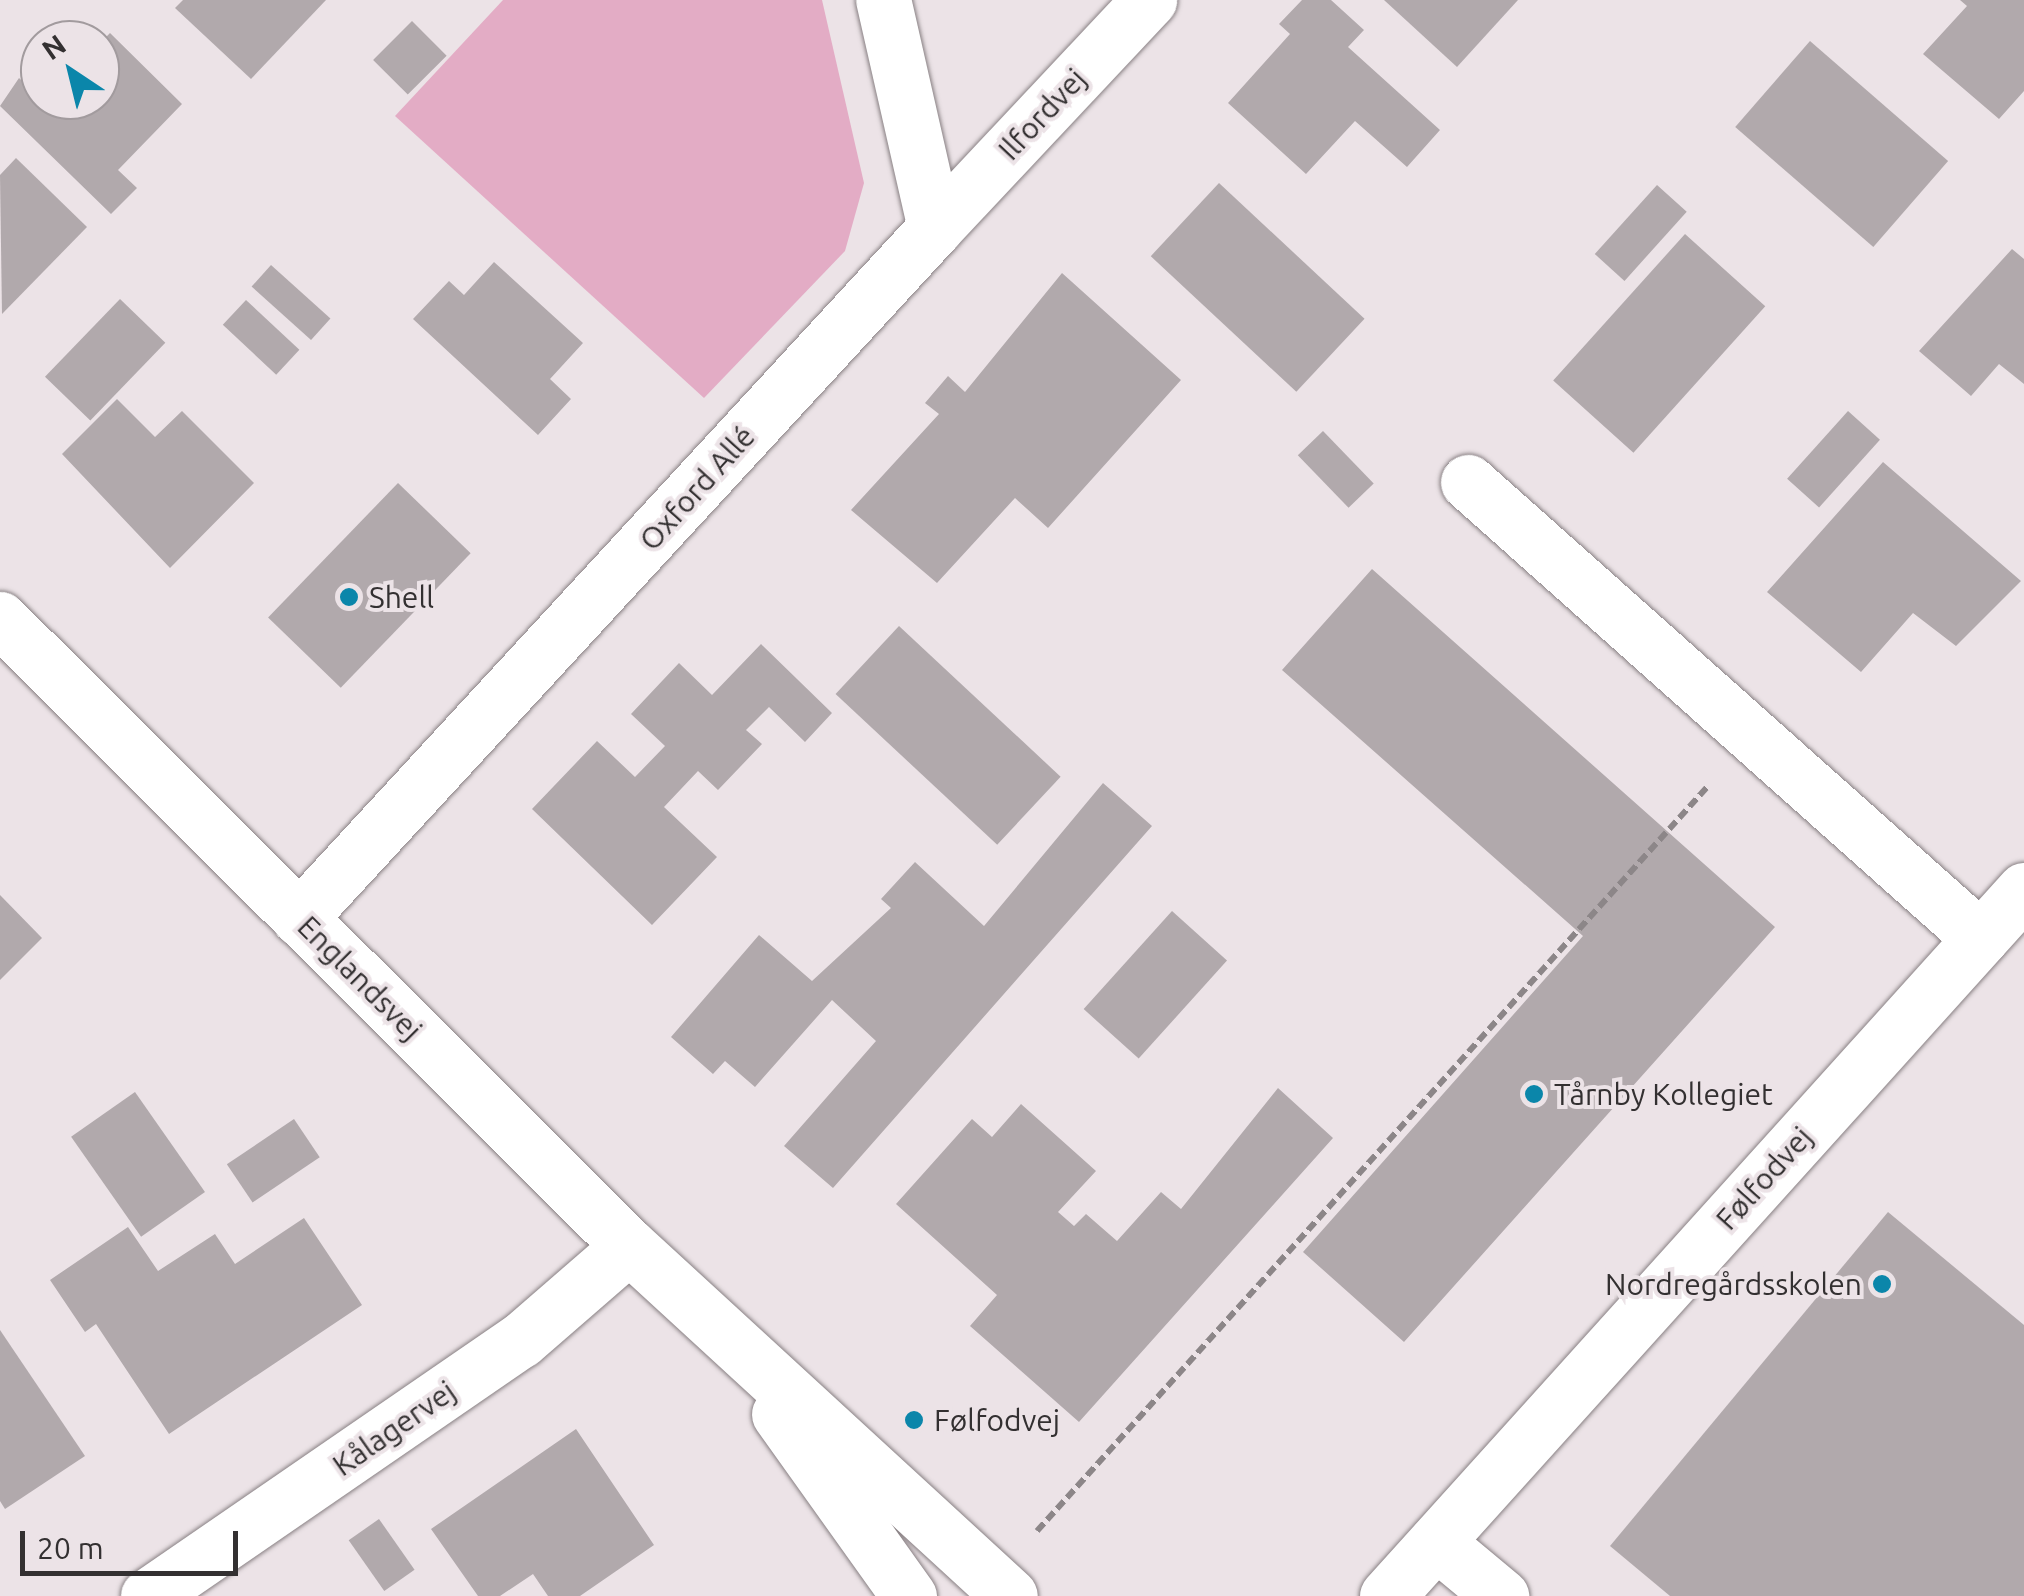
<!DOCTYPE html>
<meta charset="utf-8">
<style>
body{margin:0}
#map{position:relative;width:2024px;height:1596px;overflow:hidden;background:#ece3e7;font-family:Ubuntu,sans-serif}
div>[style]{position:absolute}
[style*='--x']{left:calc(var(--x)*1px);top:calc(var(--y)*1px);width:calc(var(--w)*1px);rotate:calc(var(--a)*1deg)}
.green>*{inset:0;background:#e3acc5}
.building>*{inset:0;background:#b1a9ac;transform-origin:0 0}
.path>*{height:6px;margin-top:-3px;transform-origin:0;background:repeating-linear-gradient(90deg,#8c8688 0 10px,transparent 0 15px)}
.roads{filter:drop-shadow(0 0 2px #888083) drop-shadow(0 0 2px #888083)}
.minor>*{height:55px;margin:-27.5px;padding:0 27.5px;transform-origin:27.5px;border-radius:27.5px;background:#fff}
.dots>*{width:28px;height:28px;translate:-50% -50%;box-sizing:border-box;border:5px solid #ece3e7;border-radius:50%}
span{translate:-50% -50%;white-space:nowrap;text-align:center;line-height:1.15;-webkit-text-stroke:8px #ece3e7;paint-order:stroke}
.street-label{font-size:30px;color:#333031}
.poi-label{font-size:30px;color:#333031}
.left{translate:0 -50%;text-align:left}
.right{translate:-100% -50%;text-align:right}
.north{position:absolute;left:20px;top:20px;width:100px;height:100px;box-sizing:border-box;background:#ece3e7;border:2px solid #a29b9e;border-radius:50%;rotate:325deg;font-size:28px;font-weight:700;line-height:40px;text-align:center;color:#333031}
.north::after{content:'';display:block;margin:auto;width:35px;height:45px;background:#0b86aa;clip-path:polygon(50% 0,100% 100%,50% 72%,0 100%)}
.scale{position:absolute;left:20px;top:1531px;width:218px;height:45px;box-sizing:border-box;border:5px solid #333031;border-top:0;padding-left:12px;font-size:30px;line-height:35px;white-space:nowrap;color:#333031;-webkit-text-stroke:8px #ece3e7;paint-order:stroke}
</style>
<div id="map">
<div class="green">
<div style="clip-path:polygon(503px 0,822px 0,864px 183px,845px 251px,704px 398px,395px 116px)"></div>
</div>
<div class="building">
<div style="clip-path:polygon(183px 0,326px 0,251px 79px,175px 8px)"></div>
<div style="clip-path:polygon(1302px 0,1331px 0,1364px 30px,1348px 47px,1440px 130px,1407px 167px,1355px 121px,1306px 174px,1228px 103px,1290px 34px,1279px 24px)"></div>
<div style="clip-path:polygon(1384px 0,1518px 0,1457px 67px)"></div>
<div style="clip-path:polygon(1960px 0,2024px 0,2024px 91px,1999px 119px,1923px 54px,1967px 6px)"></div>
<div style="left:412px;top:21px;width:49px;height:55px;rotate:45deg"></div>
<div style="clip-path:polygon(110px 33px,182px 104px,118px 170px,137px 188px,111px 214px,0 106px,19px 78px,43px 101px,100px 100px,100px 43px)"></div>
<div style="left:1810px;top:41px;width:183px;height:114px;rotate:41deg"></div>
<div style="clip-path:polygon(16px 158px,87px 227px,2px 314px,0 175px)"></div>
<div style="left:1219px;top:183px;width:199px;height:100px;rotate:43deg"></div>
<div style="left:1657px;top:185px;width:40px;height:93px;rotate:42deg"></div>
<div style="left:1685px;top:234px;width:108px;height:197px;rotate:42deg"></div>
<div style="clip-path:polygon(2012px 249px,2024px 259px,2024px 384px,1999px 364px,1971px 396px,1919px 351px)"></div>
<div style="clip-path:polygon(494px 262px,583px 343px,550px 379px,571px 399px,538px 435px,413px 319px,449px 281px,464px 295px)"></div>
<div style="left:271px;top:265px;width:80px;height:29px;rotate:42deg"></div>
<div style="clip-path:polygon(1062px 273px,1181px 380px,1048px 528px,1015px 498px,937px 583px,851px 510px,939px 414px,925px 403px,948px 376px,965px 392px)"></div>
<div style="left:120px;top:299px;width:63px;height:108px;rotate:44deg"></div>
<div style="left:246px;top:300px;width:73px;height:34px;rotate:43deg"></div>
<div style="clip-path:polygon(117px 399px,155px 437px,182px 411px,254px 483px,170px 568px,62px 454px)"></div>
<div style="left:1848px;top:411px;width:43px;height:91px;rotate:42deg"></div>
<div style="left:1323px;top:431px;width:73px;height:35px;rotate:46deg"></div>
<div style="clip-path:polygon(1883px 462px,2021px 581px,1956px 646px,1913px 613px,1861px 672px,1767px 592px)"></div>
<div style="left:398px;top:483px;width:101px;height:187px;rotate:44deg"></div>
<div style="clip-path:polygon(1372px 569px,1775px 927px,1404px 1342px,1303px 1252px,1583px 936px,1282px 670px)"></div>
<div style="left:899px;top:626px;width:221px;height:93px;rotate:43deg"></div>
<div style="clip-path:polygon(761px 644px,832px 713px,805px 742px,769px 707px,746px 730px,762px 744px,718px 790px,698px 771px,664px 807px,717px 857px,652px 925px,532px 809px,597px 741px,635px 777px,665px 746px,631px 714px,679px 663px,712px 695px)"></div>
<div style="clip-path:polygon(1103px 783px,1152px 826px,833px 1188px,784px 1146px,876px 1041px,832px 1000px,755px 1087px,725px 1061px,713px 1074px,671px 1037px,759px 935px,812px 981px,891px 908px,881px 899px,915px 862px,984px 926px)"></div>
<div style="clip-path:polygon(0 895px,42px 938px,0 980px)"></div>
<div style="left:1172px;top:911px;width:74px;height:132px;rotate:42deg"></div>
<div style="clip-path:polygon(1278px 1088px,1333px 1138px,1079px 1422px,970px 1326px,997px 1295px,896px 1204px,972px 1119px,992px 1137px,1021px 1104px,1096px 1171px,1058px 1212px,1074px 1226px,1086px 1214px,1117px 1241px,1161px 1192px,1181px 1209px)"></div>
<div style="left:135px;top:1092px;width:122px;height:78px;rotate:55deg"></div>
<div style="left:294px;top:1119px;width:46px;height:81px;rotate:56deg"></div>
<div style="clip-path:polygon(1888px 1212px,2024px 1325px,2024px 1596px,1670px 1596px,1610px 1546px)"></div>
<div style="clip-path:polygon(304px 1218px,362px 1305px,169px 1434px,96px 1324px,85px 1332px,50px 1280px,128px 1227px,158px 1271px,215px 1234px,235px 1264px)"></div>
<div style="clip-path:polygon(0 1330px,85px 1456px,5px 1509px,0 1501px)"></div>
<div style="clip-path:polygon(576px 1429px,654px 1545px,580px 1596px,548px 1596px,533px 1574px,500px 1596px,478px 1596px,431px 1529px)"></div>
<div style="left:379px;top:1519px;width:62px;height:37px;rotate:55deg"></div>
</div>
<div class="path">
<div style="--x:1037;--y:1531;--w:1003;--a:-47.99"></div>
</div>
<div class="roads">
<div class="minor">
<div style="--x:935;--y:228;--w:313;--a:-46.8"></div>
<div style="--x:1468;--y:482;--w:686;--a:41.69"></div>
<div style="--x:0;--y:619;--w:888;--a:44.91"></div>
<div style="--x:629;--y:1246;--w:517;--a:42.57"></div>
<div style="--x:299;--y:918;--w:938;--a:-47.33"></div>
<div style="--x:935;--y:228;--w:234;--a:-102.8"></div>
<div style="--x:779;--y:1414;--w:224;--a:54.5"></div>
<div style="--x:1436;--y:1542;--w:85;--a:39.7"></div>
<div style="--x:148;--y:1596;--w:452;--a:-34.5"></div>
<div style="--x:521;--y:1340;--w:143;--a:-41"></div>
<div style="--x:1387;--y:1596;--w:951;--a:-47.94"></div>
</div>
</div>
<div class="dots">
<div style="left:349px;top:597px;background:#0b86aa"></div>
<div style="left:1534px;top:1094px;background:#0b86aa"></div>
<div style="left:1882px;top:1284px;background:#0b86aa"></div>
<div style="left:914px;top:1420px;background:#0b86aa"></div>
</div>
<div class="street-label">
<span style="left:1042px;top:114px;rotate:-47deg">Ilfordvej</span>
<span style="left:697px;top:488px;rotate:-48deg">Oxford Allé</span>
<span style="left:360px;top:978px;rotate:45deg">Englandsvej</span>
<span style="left:1764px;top:1178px;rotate:-48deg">Følfodvej</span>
<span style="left:394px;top:1428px;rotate:-35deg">Kålagervej</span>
</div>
<div class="poi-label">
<span class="left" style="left:369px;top:597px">Shell</span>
<span class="left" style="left:1554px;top:1094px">Tårnby Kollegiet</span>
<span class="right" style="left:1862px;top:1284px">Nordregårdsskolen</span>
<span class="left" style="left:934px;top:1420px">Følfodvej</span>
</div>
<div class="north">N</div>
<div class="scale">20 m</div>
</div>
